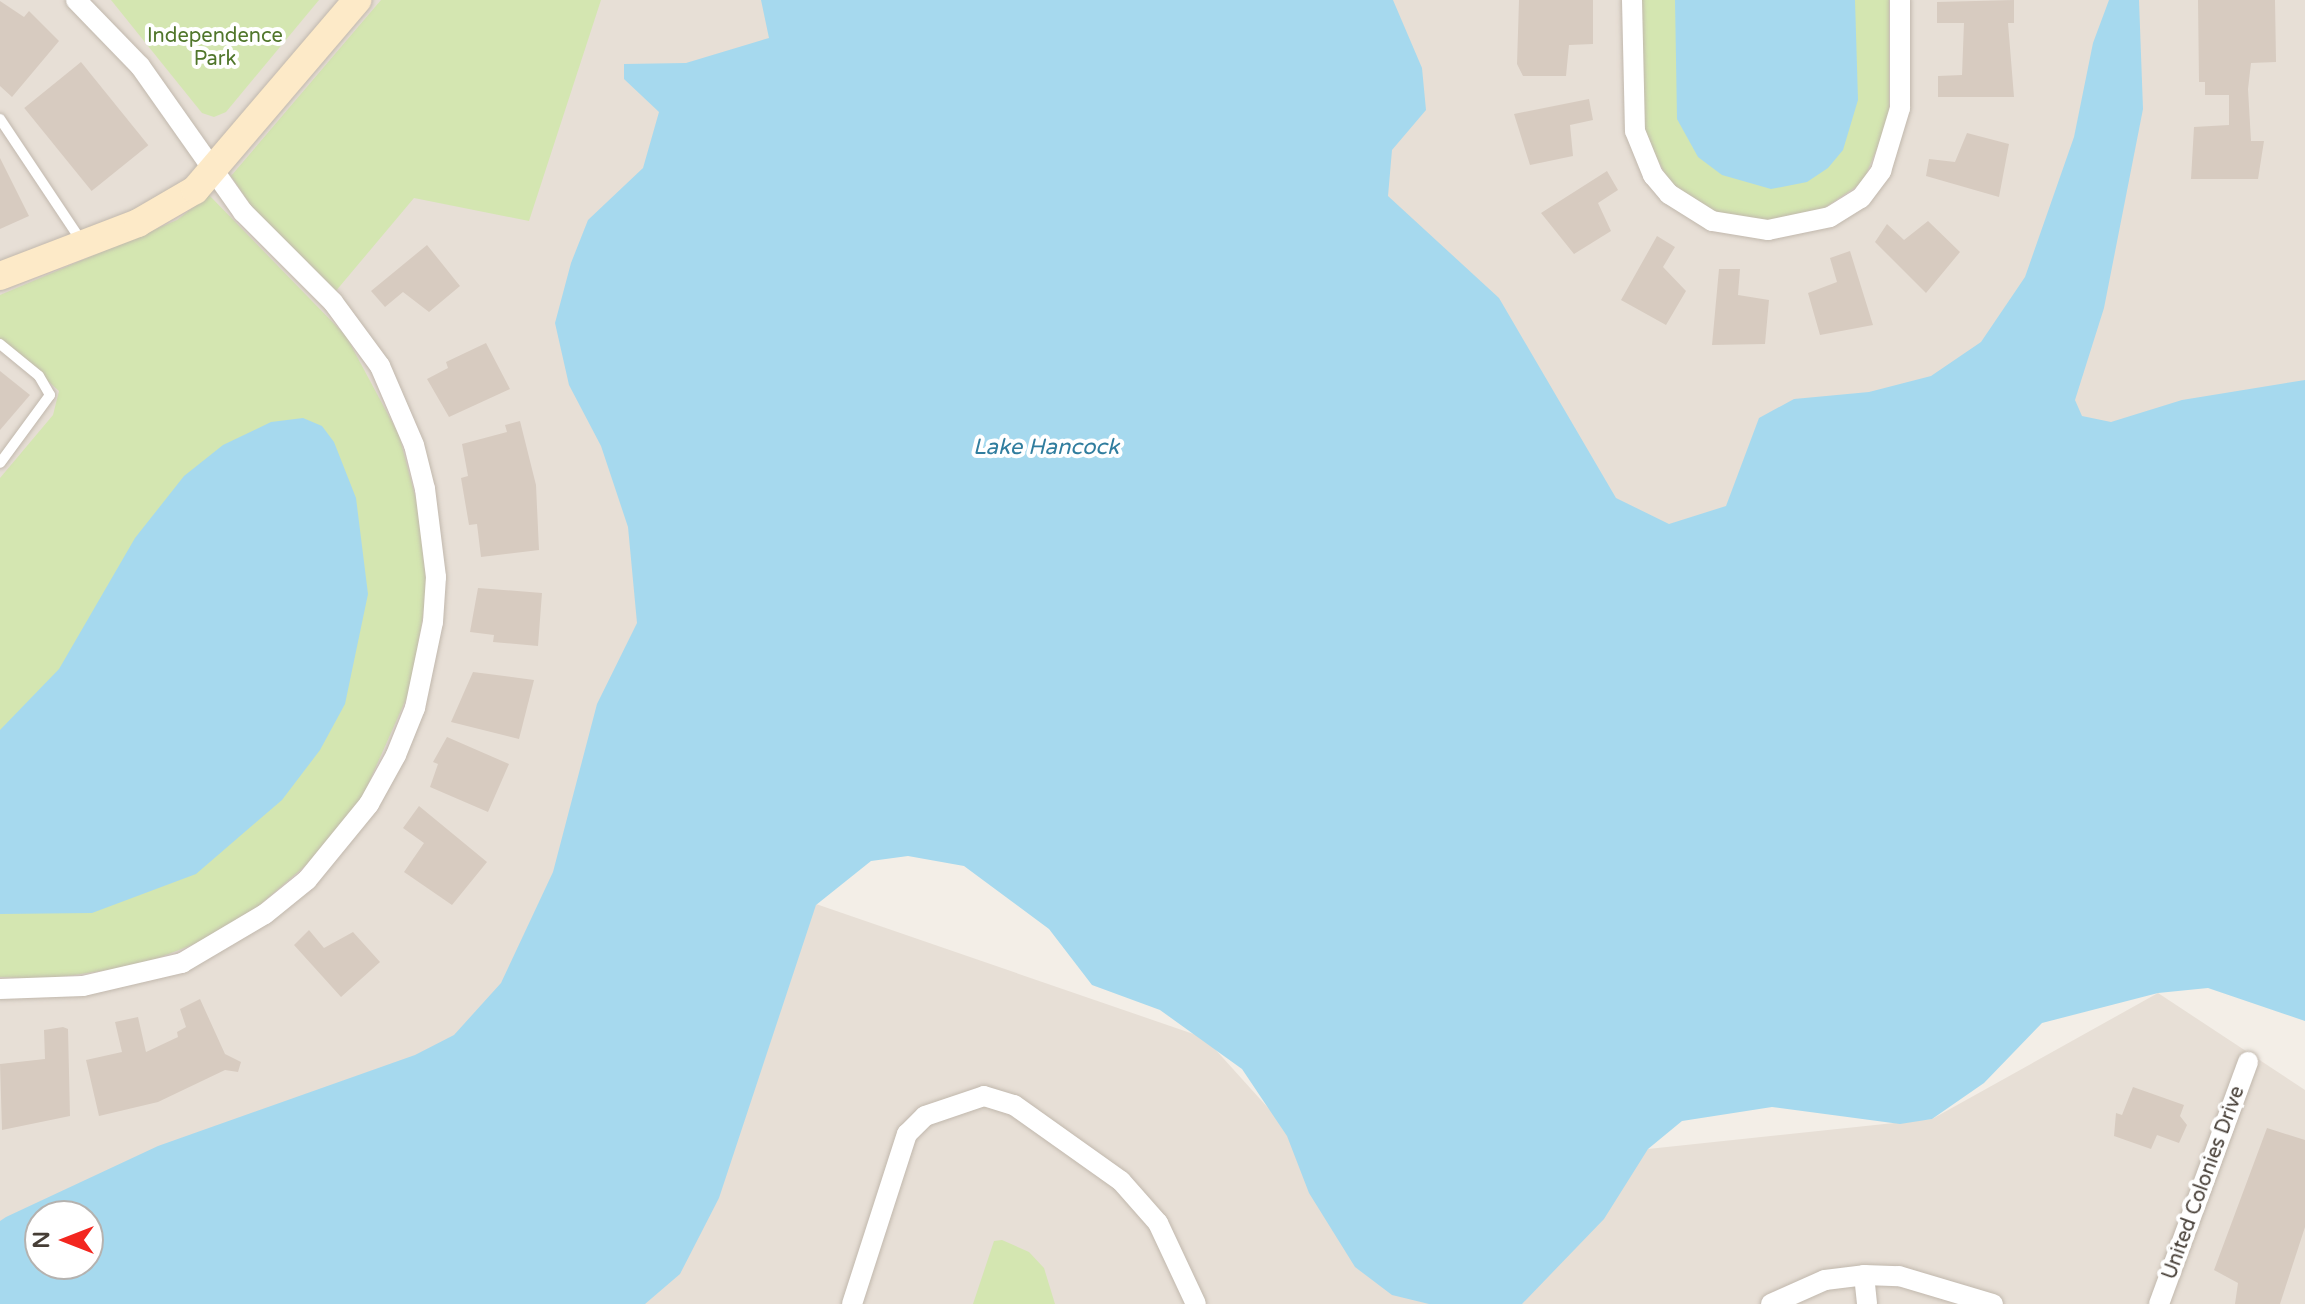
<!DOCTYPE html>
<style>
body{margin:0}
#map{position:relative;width:2305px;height:1304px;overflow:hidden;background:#f3eee7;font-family:"Varela Round",sans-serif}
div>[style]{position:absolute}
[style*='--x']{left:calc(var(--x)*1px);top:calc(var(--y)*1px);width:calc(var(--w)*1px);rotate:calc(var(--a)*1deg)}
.residential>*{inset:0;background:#e7dfd6}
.green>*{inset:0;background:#d4e6b1}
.water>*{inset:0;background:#a6d9ee}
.building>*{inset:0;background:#d7cbc0;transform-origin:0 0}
.roads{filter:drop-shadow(0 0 2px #c1b8ad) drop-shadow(0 0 2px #c1b8ad)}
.lane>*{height:10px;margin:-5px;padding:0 5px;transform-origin:5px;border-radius:5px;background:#fff}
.street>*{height:20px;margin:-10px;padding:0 10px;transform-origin:10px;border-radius:10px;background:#fff}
.secondary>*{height:28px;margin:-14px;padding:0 14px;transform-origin:14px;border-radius:14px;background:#fdeac8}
span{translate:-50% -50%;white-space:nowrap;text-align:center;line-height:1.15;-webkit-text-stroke:8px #fff;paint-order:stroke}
.park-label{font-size:20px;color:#50762b}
.street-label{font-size:20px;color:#463e36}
.water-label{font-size:22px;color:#307d9e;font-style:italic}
.north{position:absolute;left:24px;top:1200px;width:80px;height:80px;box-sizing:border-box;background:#fff;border:2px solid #b5b2af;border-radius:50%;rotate:270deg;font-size:22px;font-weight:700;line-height:32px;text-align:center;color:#463e36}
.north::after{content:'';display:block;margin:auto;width:28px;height:36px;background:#f3261f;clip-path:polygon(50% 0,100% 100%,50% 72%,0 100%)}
</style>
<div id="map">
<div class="residential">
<div style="clip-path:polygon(evenodd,0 0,2305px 0,2305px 559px,1544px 801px,978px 164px,585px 1097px,0 1304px,0 0,40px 1216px,88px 1216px,88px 1264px,40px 1264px,40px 1216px)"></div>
<div style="clip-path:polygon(816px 904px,1205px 1038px,1445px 1304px,613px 1304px)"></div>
<div style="clip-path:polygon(2158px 993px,2305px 1090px,2305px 1304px,1468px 1304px,1648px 1149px,1932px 1119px)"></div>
</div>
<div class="green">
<div style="clip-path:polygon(111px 0,319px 0,226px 112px,214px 117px,202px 113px)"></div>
<div style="clip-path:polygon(381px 0,601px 0,529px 221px,414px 198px,335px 292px,258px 216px,231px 176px)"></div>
<div style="clip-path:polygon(1640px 0,1889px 0,1889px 119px,1863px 182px,1811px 217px,1769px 223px,1711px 214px,1671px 185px,1642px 130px)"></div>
<div style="clip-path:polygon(209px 195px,346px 336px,399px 435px,418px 507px,427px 590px,411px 688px,362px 798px,312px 860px,249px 914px,197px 943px,140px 965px,48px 979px,0 977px,0 478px,53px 415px,59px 391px,0 338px,0 295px,177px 220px)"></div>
<div style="clip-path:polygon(1002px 1240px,1029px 1252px,1044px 1268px,1055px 1304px,973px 1304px,994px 1241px)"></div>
</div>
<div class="water">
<div style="clip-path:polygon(evenodd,761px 0,1393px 0,1422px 68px,1426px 110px,1392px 150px,1388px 196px,1499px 298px,1616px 498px,1669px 524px,1726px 506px,1759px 418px,1794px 399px,1869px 392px,1931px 376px,1981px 342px,2025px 277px,2074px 137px,2093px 43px,2109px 0,2139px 0,2143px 109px,2104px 308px,2075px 400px,2082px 416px,2111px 422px,2182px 400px,2305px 380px,2305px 1021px,2208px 988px,2158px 993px,2042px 1023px,1984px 1083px,1932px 1119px,1900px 1124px,1772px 1107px,1682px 1121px,1648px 1149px,1604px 1219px,1522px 1304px,1429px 1304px,1392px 1295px,1355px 1267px,1309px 1193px,1287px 1136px,1242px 1069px,1160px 1010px,1092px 985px,1049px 929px,964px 866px,908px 856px,871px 861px,816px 905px,719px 1198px,680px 1274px,645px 1304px,0 1304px,0 1221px,6px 1217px,158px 1146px,415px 1055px,454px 1035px,501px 983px,553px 872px,597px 704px,637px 623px,628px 527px,601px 446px,569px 385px,555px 323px,571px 263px,588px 220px,643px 168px,659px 112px,624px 79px,624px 64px,686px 63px,769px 38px,761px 0,40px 1216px,88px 1216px,88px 1264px,40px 1264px,40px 1216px)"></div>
<div style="clip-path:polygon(1675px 0,1855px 0,1858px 100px,1843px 150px,1828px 168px,1807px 182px,1771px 189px,1722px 175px,1698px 157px,1677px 119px)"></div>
<div style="clip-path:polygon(303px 418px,322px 426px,334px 442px,356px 498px,368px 594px,345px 704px,320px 750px,282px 800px,196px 874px,92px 913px,0 914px,0 730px,59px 669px,135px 538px,184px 476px,223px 445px,271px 422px)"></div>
</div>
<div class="building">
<div style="clip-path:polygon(1519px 0,1593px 0,1593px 44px,1569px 45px,1566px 76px,1523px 76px,1517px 64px)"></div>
<div style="clip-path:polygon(2014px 0,2014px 23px,2008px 23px,2014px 97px,1938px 97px,1938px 76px,1962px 75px,1964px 23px,1937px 23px,1937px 2px)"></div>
<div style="clip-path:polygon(2198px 0,2275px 0,2276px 62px,2251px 63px,2248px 89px,2251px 141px,2264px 141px,2258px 179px,2191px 179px,2194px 127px,2229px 125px,2229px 95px,2205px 95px,2205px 82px,2199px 82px)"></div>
<div style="clip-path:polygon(0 1px,24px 17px,29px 11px,59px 41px,12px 97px,0 86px)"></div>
<div style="left:81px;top:62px;width:107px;height:73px;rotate:51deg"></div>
<div style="clip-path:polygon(1589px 99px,1593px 120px,1570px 125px,1573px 156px,1530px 165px,1514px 114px)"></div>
<div style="clip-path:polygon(1967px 133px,2009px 144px,1999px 197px,1926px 176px,1929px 159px,1955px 162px)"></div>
<div style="clip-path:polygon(0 158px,29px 216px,0 229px)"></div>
<div style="clip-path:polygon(1607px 171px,1618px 190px,1598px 203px,1611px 231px,1574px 254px,1541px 213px)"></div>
<div style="clip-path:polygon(1928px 221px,1960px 252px,1926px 293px,1875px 242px,1887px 224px,1904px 240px)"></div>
<div style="clip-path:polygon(1657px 236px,1675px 247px,1663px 267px,1686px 291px,1666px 325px,1621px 300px)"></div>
<div style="clip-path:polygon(427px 245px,460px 286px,429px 312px,403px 292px,385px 307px,371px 291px)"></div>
<div style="clip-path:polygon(1850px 251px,1873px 325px,1820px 335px,1808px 293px,1837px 282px,1830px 258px)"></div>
<div style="clip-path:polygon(1719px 269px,1740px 269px,1738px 295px,1769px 300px,1765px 344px,1712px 345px)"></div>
<div style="clip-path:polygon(486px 343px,510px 389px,449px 417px,427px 379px,448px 368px,446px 362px)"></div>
<div style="clip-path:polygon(0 371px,30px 395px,0 430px)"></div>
<div style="clip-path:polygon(520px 421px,536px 485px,539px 550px,481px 557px,477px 524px,469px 525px,461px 478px,468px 476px,462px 444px,507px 432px,505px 425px)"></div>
<div style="clip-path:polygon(478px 588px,542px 593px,538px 646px,493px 642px,494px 635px,470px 632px)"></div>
<div style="clip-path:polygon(473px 672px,534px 680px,519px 739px,451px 722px)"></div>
<div style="clip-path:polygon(447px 737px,509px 764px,488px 812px,430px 787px,438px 764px,433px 762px)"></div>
<div style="clip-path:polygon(419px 806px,487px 862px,452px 905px,404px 872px,424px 843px,403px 828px)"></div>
<div style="clip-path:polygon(309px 930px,324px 948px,353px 932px,380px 962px,341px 997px,294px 945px)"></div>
<div style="clip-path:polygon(200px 999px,225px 1054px,241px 1062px,238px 1072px,225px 1070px,158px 1102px,99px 1116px,86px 1060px,122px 1052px,115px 1022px,138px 1017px,146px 1052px,178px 1037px,177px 1032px,186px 1027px,180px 1009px)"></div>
<div style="clip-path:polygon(63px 1027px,68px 1029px,70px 1116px,2px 1130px,0 1064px,45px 1059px,44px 1030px)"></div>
<div style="clip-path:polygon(2133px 1087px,2184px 1105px,2180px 1116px,2187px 1125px,2179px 1143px,2157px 1135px,2151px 1149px,2114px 1136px,2116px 1113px,2122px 1115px)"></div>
<div style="clip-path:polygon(2267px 1128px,2305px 1140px,2305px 1227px,2280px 1304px,2235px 1304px,2238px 1283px,2214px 1270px)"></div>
</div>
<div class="roads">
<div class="lane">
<div style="--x:0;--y:119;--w:148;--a:56.3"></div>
<div style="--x:0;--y:344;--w:50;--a:39.4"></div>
<div style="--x:39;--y:376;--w:22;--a:60"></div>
<div style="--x:50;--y:395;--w:84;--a:126.3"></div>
</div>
<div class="street">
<div style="--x:1632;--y:0;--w:131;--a:88.7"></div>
<div style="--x:1635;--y:131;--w:48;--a:67.8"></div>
<div style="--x:1653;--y:175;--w:25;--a:50"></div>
<div style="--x:1669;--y:194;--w:51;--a:32.1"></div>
<div style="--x:1712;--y:221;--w:57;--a:9.1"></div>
<div style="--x:1768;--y:230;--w:63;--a:-11.8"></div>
<div style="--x:1830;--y:217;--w:36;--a:-32"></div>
<div style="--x:1861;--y:198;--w:34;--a:-53"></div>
<div style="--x:1881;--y:171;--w:66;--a:-73.2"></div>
<div style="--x:1900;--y:108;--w:108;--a:-90"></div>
<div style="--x:0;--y:989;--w:83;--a:-2.1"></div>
<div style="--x:83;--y:986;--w:102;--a:-13.1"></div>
<div style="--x:182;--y:963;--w:96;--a:-30.6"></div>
<div style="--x:265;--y:914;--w:54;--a:-39"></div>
<div style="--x:307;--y:880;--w:98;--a:-50.8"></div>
<div style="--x:369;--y:804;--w:56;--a:-61.1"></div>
<div style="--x:396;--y:755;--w:51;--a:-68"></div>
<div style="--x:415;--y:708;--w:88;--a:-78.2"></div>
<div style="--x:433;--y:622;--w:45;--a:-86.2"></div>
<div style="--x:436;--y:577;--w:89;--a:-97.1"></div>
<div style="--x:425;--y:489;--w:45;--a:-104"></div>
<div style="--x:414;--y:445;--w:86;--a:-113.3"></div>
<div style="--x:380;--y:366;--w:79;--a:-126.3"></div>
<div style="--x:333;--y:302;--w:127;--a:-135"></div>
<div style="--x:243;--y:212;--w:179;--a:-125.2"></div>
<div style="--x:140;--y:66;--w:92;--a:-134.1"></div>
<div style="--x:1864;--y:1275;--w:29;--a:84"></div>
<div style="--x:852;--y:1304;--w:179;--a:-72.1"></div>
<div style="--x:907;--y:1134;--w:25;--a:-45"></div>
<div style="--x:925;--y:1116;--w:62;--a:-18.7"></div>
<div style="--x:984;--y:1096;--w:31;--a:17"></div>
<div style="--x:1014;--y:1105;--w:131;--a:35.4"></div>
<div style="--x:1121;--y:1181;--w:56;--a:48.6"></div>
<div style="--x:1158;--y:1223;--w:89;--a:64.9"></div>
<div style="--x:1771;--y:1304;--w:59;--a:-24"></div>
<div style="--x:1825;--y:1280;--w:39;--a:-7"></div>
<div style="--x:1864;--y:1275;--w:35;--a:2"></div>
<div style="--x:1899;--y:1276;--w:98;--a:16.6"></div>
<div style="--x:2159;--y:1304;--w:258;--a:-69.8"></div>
</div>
<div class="secondary">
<div style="--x:0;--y:276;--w:148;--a:-21"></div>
<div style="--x:138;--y:223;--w:66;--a:-30.1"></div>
<div style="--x:195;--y:190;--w:250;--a:-49.5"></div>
</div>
</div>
<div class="park-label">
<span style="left:215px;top:48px">Independence<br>Park</span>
</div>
<div class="street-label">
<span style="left:2204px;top:1183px;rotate:-70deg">United Colonies Drive</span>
</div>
<div class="water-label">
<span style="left:1046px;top:448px">Lake Hancock</span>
</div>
<div class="north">N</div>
</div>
